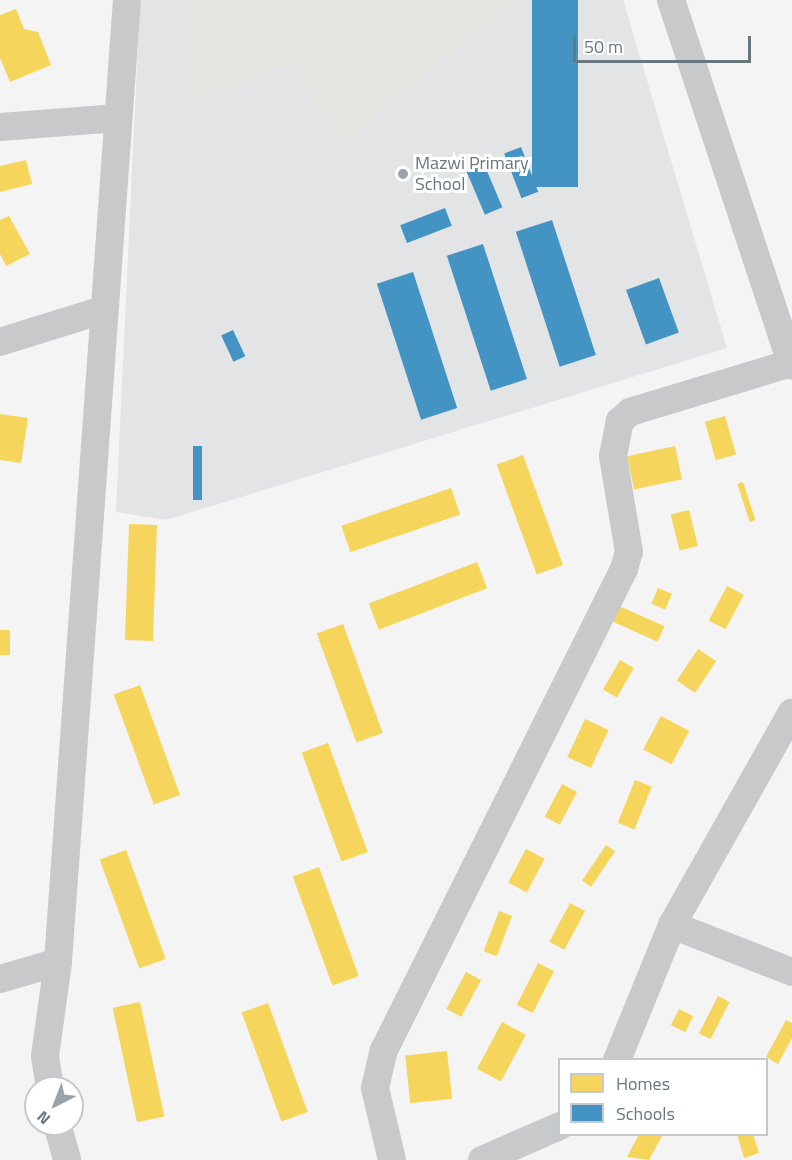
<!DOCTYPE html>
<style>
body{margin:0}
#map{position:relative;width:792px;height:1160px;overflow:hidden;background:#f4f4f4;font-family:"Titillium Web",sans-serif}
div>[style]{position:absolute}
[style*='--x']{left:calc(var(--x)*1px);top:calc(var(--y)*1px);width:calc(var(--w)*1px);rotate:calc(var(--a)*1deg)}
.built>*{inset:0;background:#e3e4e5}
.green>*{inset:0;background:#e3e6e1}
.homes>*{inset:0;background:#f6d55c;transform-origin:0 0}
.schools>*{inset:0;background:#4393c3;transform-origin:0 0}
.minor>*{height:28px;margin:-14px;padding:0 14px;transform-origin:14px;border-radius:14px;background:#c7c9ca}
.dots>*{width:16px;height:16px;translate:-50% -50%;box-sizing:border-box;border:3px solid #fff;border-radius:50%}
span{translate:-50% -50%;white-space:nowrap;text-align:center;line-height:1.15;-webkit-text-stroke:6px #fff;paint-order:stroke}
.poi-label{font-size:18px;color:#687780}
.left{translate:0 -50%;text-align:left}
.legend{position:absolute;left:558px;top:1058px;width:210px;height:78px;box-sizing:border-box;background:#fff;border:2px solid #c3c9cc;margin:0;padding:8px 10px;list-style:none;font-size:18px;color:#687780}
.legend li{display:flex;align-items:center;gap:12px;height:30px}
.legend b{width:30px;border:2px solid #c3c9cc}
.north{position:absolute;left:24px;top:1076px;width:60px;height:60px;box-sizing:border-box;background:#fff;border:2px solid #c3c9cc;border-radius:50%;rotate:222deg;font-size:16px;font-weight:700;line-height:24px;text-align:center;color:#687780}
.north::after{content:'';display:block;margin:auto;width:21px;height:27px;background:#99a3a9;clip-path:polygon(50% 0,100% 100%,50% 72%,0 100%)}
.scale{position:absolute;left:573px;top:36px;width:178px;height:27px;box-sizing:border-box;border:3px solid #687780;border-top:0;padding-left:8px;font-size:18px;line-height:21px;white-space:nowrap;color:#687780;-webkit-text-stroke:4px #fff;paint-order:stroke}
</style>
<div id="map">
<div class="built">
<div style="clip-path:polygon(140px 0,623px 0,727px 348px,166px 520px,116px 512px)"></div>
</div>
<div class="green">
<div style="clip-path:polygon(192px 0,515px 0,342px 142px,293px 62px,185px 107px)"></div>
</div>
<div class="homes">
<div style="clip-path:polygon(16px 9px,24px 29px,38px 32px,51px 65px,10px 82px,0 58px,0 15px)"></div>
<div style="clip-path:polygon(26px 160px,32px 184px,0 192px,0 166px)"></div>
<div style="clip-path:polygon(9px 216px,30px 254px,6px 266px,0 254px,0 220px)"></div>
<div style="clip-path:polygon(0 414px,28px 418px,21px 463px,0 460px)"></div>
<div style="left:725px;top:416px;width:40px;height:21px;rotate:74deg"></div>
<div style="left:675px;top:446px;width:34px;height:49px;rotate:78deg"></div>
<div style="left:523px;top:455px;width:117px;height:28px;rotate:70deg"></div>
<div style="left:743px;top:482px;width:40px;height:6px;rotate:72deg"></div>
<div style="left:451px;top:488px;width:28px;height:116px;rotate:71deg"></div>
<div style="left:689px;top:510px;width:37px;height:19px;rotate:76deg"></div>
<div style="left:129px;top:524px;width:28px;height:116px;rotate:2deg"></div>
<div style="left:477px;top:562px;width:28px;height:116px;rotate:69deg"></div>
<div style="left:727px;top:586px;width:19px;height:39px;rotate:28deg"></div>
<div style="left:658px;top:588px;width:15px;height:17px;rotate:23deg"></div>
<div style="left:617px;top:605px;width:52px;height:17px;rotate:24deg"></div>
<div style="left:343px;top:624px;width:116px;height:28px;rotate:70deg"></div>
<div style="left:0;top:630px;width:10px;height:25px"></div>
<div style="left:698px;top:649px;width:22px;height:38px;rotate:34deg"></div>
<div style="left:620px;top:660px;width:16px;height:34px;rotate:30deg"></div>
<div style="left:140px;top:685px;width:117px;height:28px;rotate:70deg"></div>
<div style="left:661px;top:716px;width:32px;height:38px;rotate:28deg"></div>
<div style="left:585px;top:719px;width:26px;height:42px;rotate:25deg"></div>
<div style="left:328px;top:743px;width:116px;height:28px;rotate:70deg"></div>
<div style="left:635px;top:780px;width:18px;height:46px;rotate:22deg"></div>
<div style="left:562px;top:784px;width:17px;height:37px;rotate:28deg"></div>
<div style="left:606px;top:845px;width:11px;height:43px;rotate:34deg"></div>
<div style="left:526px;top:849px;width:21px;height:38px;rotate:28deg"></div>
<div style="left:126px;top:850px;width:116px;height:28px;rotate:70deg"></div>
<div style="left:319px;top:867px;width:116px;height:28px;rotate:70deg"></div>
<div style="left:570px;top:903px;width:17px;height:44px;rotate:28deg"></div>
<div style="left:499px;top:911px;width:14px;height:43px;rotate:21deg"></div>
<div style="left:538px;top:963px;width:18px;height:47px;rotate:27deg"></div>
<div style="left:466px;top:972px;width:17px;height:42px;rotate:28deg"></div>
<div style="left:718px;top:996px;width:13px;height:42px;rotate:27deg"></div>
<div style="left:140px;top:1002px;width:117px;height:28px;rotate:78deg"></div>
<div style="left:268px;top:1003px;width:116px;height:28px;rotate:70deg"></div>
<div style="left:679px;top:1009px;width:16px;height:18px;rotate:27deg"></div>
<div style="clip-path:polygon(786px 1020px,792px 1023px,792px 1038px,778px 1064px,766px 1057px)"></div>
<div style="left:502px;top:1022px;width:27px;height:53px;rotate:28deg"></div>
<div style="left:447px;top:1051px;width:48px;height:42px;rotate:84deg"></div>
<div style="clip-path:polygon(639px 1134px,663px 1134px,649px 1160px,627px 1157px)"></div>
<div style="clip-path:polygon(737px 1134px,753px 1134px,759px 1153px,744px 1158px)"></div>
</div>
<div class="schools">
<div style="left:532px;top:0;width:46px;height:187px"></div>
<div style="left:521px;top:147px;width:48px;height:18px;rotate:69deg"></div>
<div style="left:484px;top:164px;width:47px;height:19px;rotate:67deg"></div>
<div style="left:445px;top:208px;width:19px;height:48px;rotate:69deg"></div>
<div style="left:552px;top:220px;width:142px;height:38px;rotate:72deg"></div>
<div style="left:483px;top:244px;width:142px;height:38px;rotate:72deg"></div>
<div style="left:413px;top:272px;width:143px;height:38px;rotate:72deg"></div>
<div style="left:659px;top:278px;width:58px;height:35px;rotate:70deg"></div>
<div style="left:233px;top:330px;width:29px;height:13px;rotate:65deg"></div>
<div style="left:193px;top:446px;width:9px;height:54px"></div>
</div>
<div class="minor">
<div style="--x:671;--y:0;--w:385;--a:71.7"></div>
<div style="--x:0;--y:127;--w:118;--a:-4.4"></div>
<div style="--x:0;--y:342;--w:108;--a:-17.3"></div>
<div style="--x:672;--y:925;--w:129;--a:21.4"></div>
<div style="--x:0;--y:979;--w:60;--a:-16.3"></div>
<div style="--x:617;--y:1060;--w:146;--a:-67.8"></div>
<div style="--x:672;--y:925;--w:244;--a:-60.6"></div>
<div style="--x:50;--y:1088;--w:32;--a:-99"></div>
<div style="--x:45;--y:1056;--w:95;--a:-82.1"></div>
<div style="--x:58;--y:962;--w:964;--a:-85.9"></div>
<div style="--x:57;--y:1124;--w:37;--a:74"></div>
<div style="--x:392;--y:1160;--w:74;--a:-103.3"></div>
<div style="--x:375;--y:1088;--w:39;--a:-77"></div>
<div style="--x:384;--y:1050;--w:538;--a:-63.48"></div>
<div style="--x:624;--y:569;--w:18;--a:-74"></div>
<div style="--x:629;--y:552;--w:97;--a:-99.5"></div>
<div style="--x:613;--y:456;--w:36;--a:-79"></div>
<div style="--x:620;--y:421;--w:13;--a:-42"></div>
<div style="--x:630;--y:412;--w:168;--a:-16.9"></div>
<div style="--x:482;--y:1160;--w:85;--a:-23.6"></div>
</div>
<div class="dots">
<div style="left:403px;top:174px;background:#99a3a9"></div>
</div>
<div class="poi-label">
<span class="left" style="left:415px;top:174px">Mazwi Primary<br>School</span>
</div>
<ul class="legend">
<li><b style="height:16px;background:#f6d55c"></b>Homes</li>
<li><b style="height:16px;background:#4393c3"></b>Schools</li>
</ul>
<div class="north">N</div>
<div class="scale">50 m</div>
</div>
